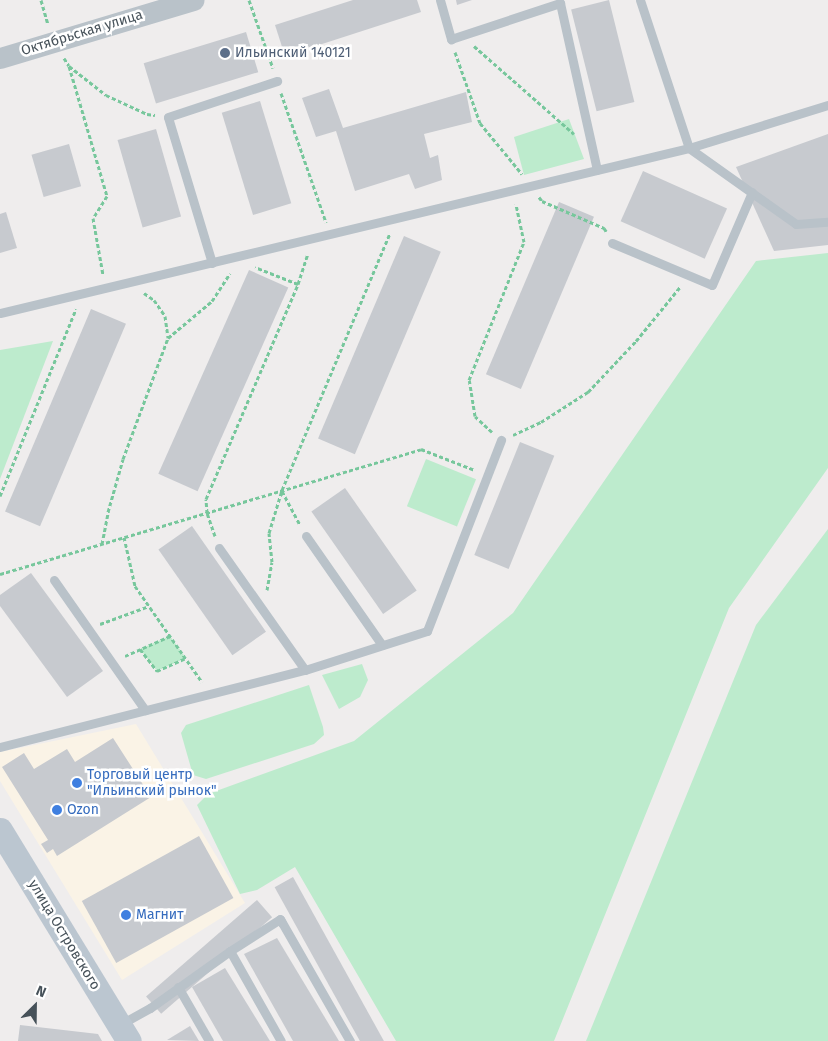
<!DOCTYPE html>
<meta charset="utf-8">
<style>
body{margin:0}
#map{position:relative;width:828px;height:1041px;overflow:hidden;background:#efeded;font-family:"Fira Sans",sans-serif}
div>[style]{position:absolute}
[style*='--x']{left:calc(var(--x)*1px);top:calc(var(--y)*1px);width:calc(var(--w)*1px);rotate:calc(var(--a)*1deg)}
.commercial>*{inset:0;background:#faf3e6}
.green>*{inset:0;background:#bdebcd;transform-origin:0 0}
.building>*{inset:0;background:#c7cacf;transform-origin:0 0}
.path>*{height:3px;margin-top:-1.5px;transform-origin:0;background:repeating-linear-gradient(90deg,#77c79c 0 4px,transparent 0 6.5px)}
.service>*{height:9px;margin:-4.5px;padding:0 4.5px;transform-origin:4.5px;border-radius:4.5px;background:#b9c2c9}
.tertiary>*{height:21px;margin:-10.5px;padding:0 10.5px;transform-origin:10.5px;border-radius:10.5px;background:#b9c2c9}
.secondary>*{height:25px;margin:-12.5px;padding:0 12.5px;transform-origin:12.5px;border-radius:12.5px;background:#bbc6d0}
.dots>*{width:14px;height:14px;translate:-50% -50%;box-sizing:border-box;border:2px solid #fff;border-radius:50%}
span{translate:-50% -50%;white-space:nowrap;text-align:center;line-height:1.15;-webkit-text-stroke:5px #fff;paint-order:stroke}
.street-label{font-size:14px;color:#465159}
.service-label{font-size:14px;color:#4e5e75}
.left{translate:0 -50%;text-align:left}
.shop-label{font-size:14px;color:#366cbe}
.north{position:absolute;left:10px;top:981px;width:50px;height:50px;-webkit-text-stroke:4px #fff;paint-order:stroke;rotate:23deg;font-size:14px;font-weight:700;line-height:20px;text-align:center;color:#465159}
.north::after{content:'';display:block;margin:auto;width:18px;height:22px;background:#465159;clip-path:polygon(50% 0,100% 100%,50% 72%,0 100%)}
</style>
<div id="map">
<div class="commercial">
<div style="clip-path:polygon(136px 724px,245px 903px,122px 980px,0 781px,0 752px)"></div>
</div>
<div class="green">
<div style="clip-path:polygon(569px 119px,584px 159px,524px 175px,514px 137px)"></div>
<div style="clip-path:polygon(828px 253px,828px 468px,729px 608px,554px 1041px,396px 1041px,295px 867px,257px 890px,240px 894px,197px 805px,208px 794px,354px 741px,513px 613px,756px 261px)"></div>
<div style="clip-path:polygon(53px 341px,0 479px,0 350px)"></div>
<div style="left:426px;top:459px;width:54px;height:51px;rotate:22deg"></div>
<div style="clip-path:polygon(828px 529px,828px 1041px,586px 1041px,756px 625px)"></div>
<div style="clip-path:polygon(170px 636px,186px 658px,157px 671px,140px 649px)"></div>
<div style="clip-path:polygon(362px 664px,368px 680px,360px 697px,339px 709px,322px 675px)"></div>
<div style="clip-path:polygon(309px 685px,323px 727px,324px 735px,314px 744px,206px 779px,193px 775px,181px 733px,186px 725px)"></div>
</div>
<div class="building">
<div style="clip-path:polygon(353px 0,417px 0,421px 12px,285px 56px,275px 25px)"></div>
<div style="clip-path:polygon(456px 0,472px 0,457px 5px)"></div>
<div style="left:609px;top:0;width:105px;height:39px;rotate:76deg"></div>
<div style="left:246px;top:32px;width:42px;height:107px;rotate:73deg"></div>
<div style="clip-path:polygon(329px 89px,343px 128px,466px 92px,472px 122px,424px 134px,430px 158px,438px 155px,442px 180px,415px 189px,409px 174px,355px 191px,336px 131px,316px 137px,302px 98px)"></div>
<div style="left:260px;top:101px;width:107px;height:40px;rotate:73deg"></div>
<div style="left:156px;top:129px;width:91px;height:40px;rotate:74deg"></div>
<div style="clip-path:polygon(828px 134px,828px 245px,774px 251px,736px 167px)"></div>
<div style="left:69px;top:144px;width:44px;height:39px;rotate:74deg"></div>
<div style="left:643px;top:171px;width:92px;height:55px;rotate:24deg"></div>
<div style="left:559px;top:202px;width:38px;height:187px;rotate:23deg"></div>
<div style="clip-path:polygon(6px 212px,17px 248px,0 253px,0 214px)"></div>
<div style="left:404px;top:236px;width:40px;height:220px;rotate:23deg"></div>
<div style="left:249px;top:270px;width:43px;height:223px;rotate:24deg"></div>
<div style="left:91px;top:309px;width:38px;height:220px;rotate:23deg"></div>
<div style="left:520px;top:442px;width:37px;height:122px;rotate:22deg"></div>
<div style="left:345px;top:488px;width:125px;height:41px;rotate:55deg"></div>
<div style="left:192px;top:526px;width:129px;height:41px;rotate:55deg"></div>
<div style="clip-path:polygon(31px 573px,103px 671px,67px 697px,0 606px,0 595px)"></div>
<div style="clip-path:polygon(113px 738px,151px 797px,57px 856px,53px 849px,47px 853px,41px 844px,48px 840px,2px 767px,24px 753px,34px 769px,67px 749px,75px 762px)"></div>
<div style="left:199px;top:836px;width:71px;height:134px;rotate:61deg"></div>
<div style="left:293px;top:877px;width:188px;height:21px;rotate:61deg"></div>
<div style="left:257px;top:900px;width:23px;height:147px;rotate:49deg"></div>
<div style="clip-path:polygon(277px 938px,339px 1041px,293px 1041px,244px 954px)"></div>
<div style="clip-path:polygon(225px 968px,270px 1041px,223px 1041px,192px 987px)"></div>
<div style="clip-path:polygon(20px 1025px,98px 1034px,102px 1041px,18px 1041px)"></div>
<div style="clip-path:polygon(190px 1026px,199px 1041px,167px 1040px)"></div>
</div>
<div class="path">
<div style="--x:41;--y:0;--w:25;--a:74"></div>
<div style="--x:249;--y:0;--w:72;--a:70.6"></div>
<div style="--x:474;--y:46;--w:133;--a:41.3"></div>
<div style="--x:455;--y:52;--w:75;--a:70.6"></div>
<div style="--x:480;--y:123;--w:66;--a:50.5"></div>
<div style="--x:64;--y:58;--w:9;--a:58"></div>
<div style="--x:69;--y:66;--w:47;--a:38.1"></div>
<div style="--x:106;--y:95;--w:45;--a:24.9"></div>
<div style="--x:147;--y:114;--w:8;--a:7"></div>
<div style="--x:69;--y:66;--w:135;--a:73.7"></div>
<div style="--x:107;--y:196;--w:26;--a:122"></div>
<div style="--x:93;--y:218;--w:58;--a:80"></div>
<div style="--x:281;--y:93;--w:137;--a:70.8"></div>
<div style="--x:539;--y:197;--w:5;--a:53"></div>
<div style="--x:542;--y:201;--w:68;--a:23.5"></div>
<div style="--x:604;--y:228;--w:4;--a:56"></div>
<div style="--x:298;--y:284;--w:32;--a:-72"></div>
<div style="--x:144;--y:293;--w:12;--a:35"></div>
<div style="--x:154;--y:300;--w:19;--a:55"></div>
<div style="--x:165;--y:316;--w:22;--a:82"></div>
<div style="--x:492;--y:432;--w:23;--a:-137"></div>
<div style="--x:475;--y:416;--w:36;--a:-99"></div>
<div style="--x:469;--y:380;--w:149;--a:-68.3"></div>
<div style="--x:524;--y:242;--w:39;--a:-102"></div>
<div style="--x:513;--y:435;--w:31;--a:-25"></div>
<div style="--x:541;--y:422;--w:56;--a:-32.6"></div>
<div style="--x:588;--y:392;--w:70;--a:-46.7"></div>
<div style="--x:636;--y:341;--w:70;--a:-50.8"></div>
<div style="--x:282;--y:491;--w:38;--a:62"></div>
<div style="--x:0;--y:496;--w:202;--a:-67.9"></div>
<div style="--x:215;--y:536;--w:24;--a:-109"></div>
<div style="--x:207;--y:513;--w:14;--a:-94"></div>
<div style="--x:206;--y:499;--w:234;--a:-66.8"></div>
<div style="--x:298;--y:284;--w:46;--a:-158.4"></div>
<div style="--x:124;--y:537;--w:50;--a:77.3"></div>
<div style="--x:135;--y:586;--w:117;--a:55.1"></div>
<div style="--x:102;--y:544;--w:33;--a:-79"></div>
<div style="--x:108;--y:512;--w:55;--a:-74.2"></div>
<div style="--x:123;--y:459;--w:129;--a:-69.6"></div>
<div style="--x:168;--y:338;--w:57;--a:-40.1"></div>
<div style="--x:212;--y:301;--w:33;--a:-57"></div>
<div style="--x:0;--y:574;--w:439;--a:-16.5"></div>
<div style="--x:421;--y:449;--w:58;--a:21.3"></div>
<div style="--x:267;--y:590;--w:28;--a:-80"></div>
<div style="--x:272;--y:562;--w:29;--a:-96"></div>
<div style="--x:269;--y:533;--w:45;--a:-73.2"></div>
<div style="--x:282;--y:490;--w:279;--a:-67.2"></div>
<div style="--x:100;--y:624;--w:52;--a:-20.2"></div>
<div style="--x:140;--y:649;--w:28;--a:52"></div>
<div style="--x:157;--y:671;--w:32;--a:-24"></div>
<div style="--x:125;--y:656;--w:49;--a:-24"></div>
</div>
<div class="service">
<div style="--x:440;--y:0;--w:41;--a:74.2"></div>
<div style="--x:451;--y:39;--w:115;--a:-18.3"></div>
<div style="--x:560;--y:3;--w:171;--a:77.5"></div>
<div style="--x:640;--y:0;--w:156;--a:71.7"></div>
<div style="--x:689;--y:148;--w:131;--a:35.4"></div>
<div style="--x:796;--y:224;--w:32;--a:-4"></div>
<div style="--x:612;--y:243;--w:108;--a:22.8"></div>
<div style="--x:712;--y:285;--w:101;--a:-66.7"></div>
<div style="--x:212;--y:263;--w:152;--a:-106.8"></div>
<div style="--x:168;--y:117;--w:115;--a:-18.3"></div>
<div style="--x:0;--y:313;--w:708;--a:-13.47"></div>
<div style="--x:689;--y:148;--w:145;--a:-17.2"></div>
<div style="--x:306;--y:536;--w:133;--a:55.1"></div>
<div style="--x:219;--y:548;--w:149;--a:54.8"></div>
<div style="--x:54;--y:580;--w:159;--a:55"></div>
<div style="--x:0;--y:747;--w:315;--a:-14.2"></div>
<div style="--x:305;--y:670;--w:128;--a:-17.7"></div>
<div style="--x:427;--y:631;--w:205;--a:-68.8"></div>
<div style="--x:282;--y:923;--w:4;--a:-117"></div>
<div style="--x:280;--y:919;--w:141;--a:60.2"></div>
<div style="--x:230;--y:951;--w:103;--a:60.5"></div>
<div style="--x:178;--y:987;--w:62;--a:60.1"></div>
<div style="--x:121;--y:1024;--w:33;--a:-29"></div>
<div style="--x:150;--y:1008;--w:98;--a:-35.5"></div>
<div style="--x:230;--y:951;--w:59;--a:-32.6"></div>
</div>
<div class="tertiary">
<div style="--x:0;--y:58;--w:202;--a:-16.7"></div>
</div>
<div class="secondary">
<div style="--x:0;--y:830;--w:247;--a:58.6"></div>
</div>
<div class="dots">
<div style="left:225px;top:53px;background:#5c6f8a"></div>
<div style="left:77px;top:783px;background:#3f7fe0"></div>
<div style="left:57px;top:810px;background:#3f7fe0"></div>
<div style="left:126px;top:915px;background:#3f7fe0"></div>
</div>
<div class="street-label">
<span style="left:82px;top:33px;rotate:-17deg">Октябрьская улица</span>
<span style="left:64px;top:935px;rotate:59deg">улица Островского</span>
</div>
<div class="service-label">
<span class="left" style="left:235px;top:53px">Ильинский 140121</span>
</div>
<div class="shop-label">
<span class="left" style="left:87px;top:783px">Торговый центр<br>"Ильинский рынок"</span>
<span class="left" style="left:67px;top:810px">Ozon</span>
<span class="left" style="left:136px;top:915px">Магнит</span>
</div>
<div class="north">N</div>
</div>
